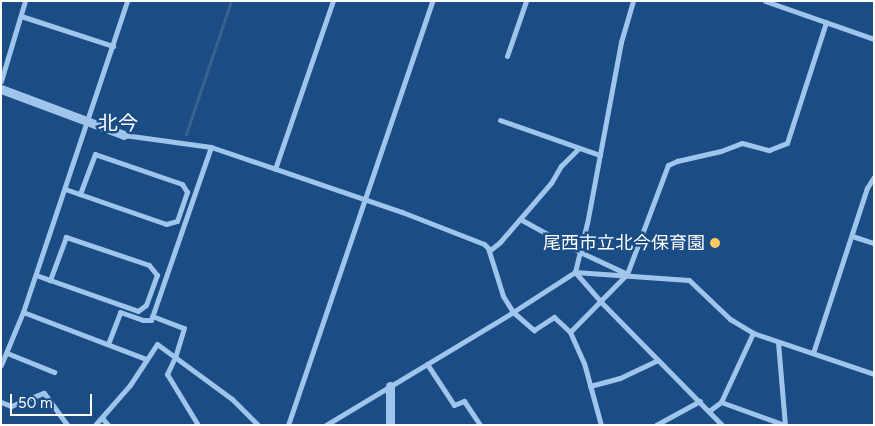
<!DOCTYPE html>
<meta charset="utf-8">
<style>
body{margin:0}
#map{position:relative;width:875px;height:426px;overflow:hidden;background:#1a4c85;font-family:Figtree,"Noto Sans JP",sans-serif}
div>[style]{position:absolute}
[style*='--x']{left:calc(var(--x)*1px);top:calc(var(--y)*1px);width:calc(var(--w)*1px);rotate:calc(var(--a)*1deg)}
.stream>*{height:3px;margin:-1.5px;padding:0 1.5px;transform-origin:1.5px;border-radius:1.5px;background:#3c628b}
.minor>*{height:5px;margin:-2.5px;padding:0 2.5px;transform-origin:2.5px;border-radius:2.5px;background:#a0c5ec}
.tertiary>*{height:9px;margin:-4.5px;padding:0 4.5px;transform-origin:4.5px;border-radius:4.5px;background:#a0c5ec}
.dots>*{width:14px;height:14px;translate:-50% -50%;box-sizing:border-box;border:2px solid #1a4c85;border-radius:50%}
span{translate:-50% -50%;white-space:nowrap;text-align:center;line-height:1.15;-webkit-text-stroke:5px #1a4c85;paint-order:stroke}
.poi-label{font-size:18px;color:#fff}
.right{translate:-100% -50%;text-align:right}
.quarter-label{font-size:20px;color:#fff}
.frame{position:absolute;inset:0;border:2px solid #fff;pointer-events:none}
.scale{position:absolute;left:10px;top:394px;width:82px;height:22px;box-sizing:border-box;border:2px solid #fff;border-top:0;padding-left:6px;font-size:15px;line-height:18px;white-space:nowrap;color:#fff;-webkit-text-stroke:4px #1a4c85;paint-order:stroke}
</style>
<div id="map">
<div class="stream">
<div style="--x:186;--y:134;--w:140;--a:-71.3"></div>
</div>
<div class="minor">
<div style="--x:633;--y:1;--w:43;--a:106.3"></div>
<div style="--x:621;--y:42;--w:184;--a:100.6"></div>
<div style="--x:587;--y:223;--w:50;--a:103.8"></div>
<div style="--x:575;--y:272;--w:38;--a:49"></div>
<div style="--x:600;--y:301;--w:174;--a:45.5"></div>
<div style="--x:765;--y:1;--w:115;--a:19.2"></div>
<div style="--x:21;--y:16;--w:97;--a:18.1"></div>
<div style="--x:507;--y:56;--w:58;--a:-70.9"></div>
<div style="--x:1;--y:81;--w:84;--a:-73.3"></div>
<div style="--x:500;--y:120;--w:106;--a:19.3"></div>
<div style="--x:124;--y:135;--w:88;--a:7.9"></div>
<div style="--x:211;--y:147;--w:202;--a:18.8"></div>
<div style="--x:402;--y:212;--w:88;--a:21.3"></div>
<div style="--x:484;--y:244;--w:6;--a:45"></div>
<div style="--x:488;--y:248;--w:50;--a:72.6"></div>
<div style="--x:503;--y:296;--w:19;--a:58"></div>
<div style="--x:513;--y:312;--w:28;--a:41"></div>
<div style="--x:534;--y:330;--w:24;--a:-33"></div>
<div style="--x:554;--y:317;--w:22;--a:43"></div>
<div style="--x:570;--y:332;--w:34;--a:66"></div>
<div style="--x:584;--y:363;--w:64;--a:74.7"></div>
<div style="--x:275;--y:169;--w:178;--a:-71"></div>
<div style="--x:65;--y:189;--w:107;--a:19.1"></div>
<div style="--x:166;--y:224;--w:11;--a:-15"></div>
<div style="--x:177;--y:221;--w:31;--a:-71"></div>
<div style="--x:187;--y:192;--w:9;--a:-122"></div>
<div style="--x:182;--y:184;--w:92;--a:-161"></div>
<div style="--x:95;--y:154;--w:43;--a:110.6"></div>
<div style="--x:520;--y:219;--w:68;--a:28.8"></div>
<div style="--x:580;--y:252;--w:50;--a:25"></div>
<div style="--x:852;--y:236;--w:23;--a:18"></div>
<div style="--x:489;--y:251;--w:14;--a:-39"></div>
<div style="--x:500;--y:242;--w:78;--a:-49.2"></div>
<div style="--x:551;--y:183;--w:20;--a:-60"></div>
<div style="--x:561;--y:166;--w:24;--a:-45"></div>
<div style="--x:36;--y:275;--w:15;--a:20"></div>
<div style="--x:50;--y:280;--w:93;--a:19.4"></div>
<div style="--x:138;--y:311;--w:10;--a:-37"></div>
<div style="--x:146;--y:305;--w:32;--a:-70"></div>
<div style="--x:157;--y:275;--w:13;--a:-129"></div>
<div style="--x:149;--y:265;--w:88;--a:-161.4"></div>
<div style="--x:66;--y:237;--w:46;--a:110.4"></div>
<div style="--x:23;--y:312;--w:132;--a:20.9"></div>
<div style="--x:152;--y:316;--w:34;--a:21"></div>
<div style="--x:184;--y:328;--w:30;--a:107"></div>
<div style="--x:175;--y:357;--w:19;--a:115"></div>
<div style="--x:167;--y:374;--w:60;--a:58.7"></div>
<div style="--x:570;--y:332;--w:81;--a:-45.5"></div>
<div style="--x:627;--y:274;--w:116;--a:-69.4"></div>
<div style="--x:668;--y:165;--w:10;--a:-24"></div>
<div style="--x:677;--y:161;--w:45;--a:-12.8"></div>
<div style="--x:721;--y:151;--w:22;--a:-21"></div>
<div style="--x:742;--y:143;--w:28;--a:15"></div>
<div style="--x:769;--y:150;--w:19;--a:-21"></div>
<div style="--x:787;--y:143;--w:127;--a:-72.1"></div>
<div style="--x:778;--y:342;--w:83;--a:85.2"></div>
<div style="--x:108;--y:344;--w:34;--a:-69"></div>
<div style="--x:120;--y:312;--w:24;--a:19"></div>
<div style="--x:143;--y:320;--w:8;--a:0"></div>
<div style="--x:151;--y:320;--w:183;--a:-70.9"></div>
<div style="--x:7;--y:353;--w:51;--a:22"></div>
<div style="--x:813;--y:353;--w:174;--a:-71.9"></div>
<div style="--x:867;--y:188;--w:13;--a:-58"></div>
<div style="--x:427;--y:364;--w:49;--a:56.6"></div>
<div style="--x:454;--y:405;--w:11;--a:-22"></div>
<div style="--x:464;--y:401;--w:29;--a:56"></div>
<div style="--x:1;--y:365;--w:57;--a:-67.5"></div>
<div style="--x:23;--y:312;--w:328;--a:-71.5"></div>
<div style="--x:590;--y:386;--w:31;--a:-15"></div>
<div style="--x:620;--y:378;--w:42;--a:-25.3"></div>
<div style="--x:1;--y:402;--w:11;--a:22"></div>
<div style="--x:11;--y:406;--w:35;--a:-22"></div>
<div style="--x:44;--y:393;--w:39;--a:54"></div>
<div style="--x:721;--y:402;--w:68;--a:19.8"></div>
<div style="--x:709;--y:411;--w:15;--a:-37"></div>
<div style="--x:721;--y:402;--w:76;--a:-65.1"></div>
<div style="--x:102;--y:418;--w:9;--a:49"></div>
<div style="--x:95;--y:425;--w:53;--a:-48.8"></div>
<div style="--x:130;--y:385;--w:49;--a:-56.6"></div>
<div style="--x:157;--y:344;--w:93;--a:36.3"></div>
<div style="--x:232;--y:399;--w:37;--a:45"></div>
<div style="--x:288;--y:425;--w:448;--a:-71.2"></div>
<div style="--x:326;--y:425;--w:218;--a:-31.1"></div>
<div style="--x:513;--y:312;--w:74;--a:-32.8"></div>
<div style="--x:575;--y:272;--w:114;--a:4"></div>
<div style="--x:689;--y:280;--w:57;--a:43.6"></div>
<div style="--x:730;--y:319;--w:27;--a:31"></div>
<div style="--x:753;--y:333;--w:128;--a:18.7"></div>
<div style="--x:656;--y:425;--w:50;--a:-28.6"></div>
</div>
<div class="tertiary">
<div style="--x:1;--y:89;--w:131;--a:20.5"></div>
<div style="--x:390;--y:386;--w:39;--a:90"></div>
</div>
<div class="dots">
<div style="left:715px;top:243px;background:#feca5c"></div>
</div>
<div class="poi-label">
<span class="right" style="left:705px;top:243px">尾西市立北今保育園</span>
</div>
<div class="quarter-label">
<span style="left:118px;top:123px">北今</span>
</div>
<div class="frame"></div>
<div class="scale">50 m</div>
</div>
